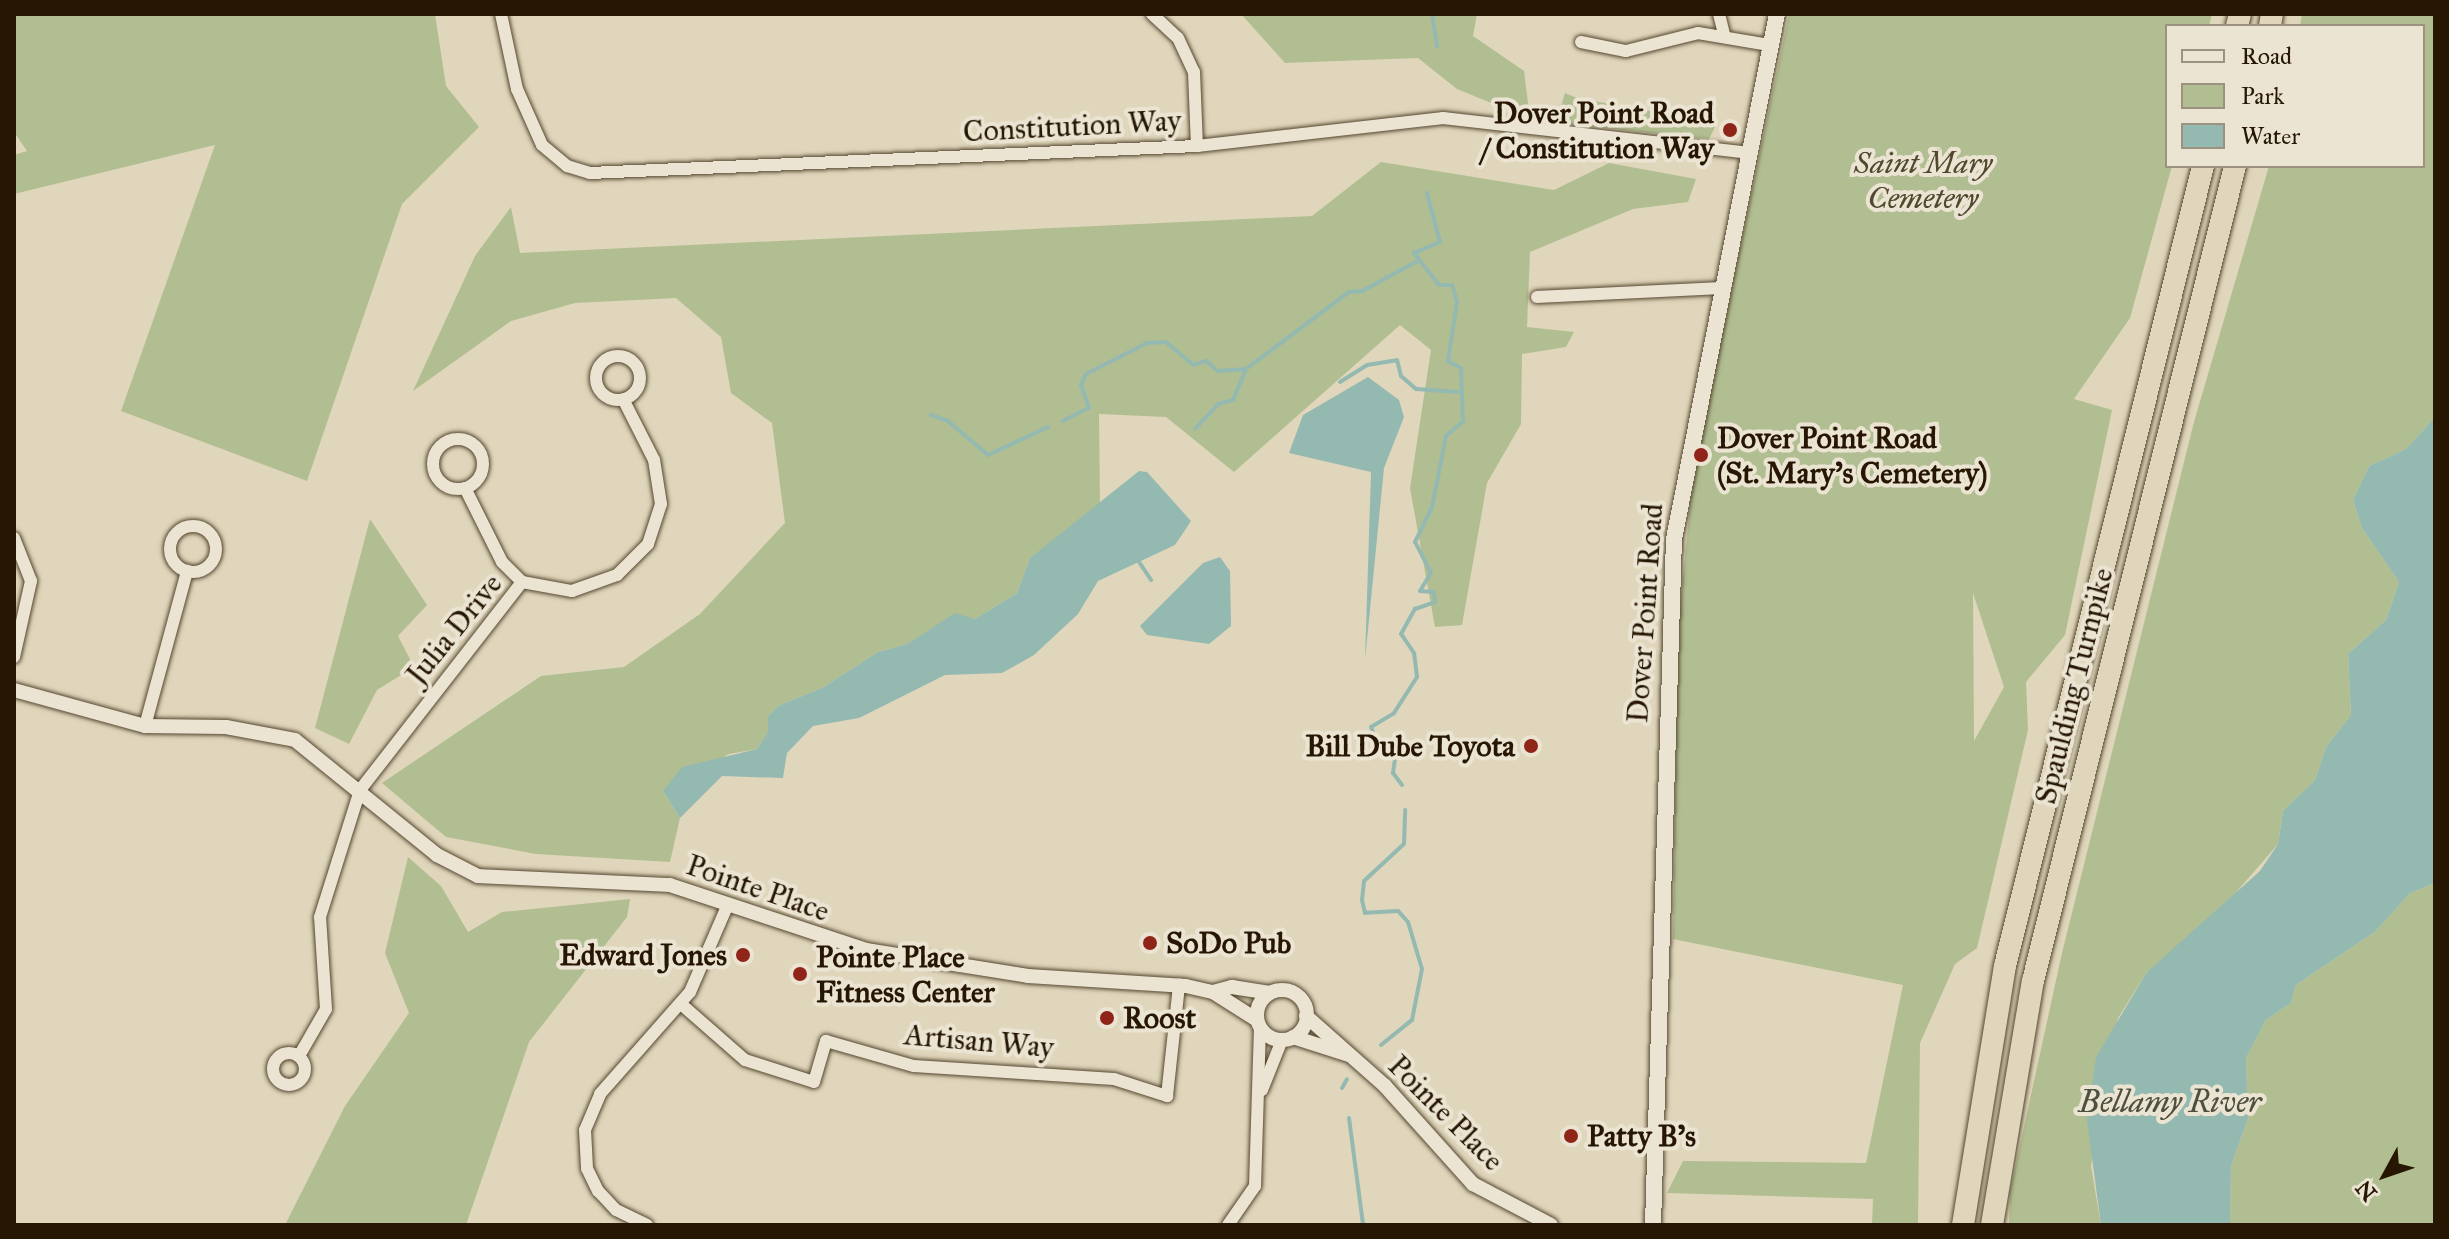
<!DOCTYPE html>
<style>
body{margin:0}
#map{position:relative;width:2449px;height:1239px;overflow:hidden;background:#e0d6bb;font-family:"IM FELL Great Primer",serif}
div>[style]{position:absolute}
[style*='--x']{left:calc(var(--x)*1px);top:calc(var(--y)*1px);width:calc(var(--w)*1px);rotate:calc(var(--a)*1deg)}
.green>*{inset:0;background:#b1be91}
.water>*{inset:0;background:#94b9b1}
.stream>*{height:4px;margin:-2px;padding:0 2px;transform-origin:2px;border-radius:2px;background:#94b9b1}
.roads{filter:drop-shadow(0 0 2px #554730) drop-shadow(0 0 2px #554730)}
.minor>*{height:12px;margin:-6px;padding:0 6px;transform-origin:6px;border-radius:6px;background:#ebe4d3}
.minor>.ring{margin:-6px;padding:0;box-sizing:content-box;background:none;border:12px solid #ebe4d3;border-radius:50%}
.tertiary>*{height:14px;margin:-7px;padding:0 7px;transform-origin:7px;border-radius:7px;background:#ebe4d3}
.tertiary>.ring{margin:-7px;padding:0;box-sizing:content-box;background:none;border:14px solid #ebe4d3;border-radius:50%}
.secondary>*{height:16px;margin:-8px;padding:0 8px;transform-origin:8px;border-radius:8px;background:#ebe4d3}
.motorway>*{height:22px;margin:-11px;padding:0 11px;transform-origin:11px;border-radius:11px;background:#e0d6bb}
.dots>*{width:22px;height:22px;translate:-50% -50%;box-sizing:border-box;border:4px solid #ebe4d3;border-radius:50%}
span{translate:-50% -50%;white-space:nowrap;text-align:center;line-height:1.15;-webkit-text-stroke:8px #ebe4d3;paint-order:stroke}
.poi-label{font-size:30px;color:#271702;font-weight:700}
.right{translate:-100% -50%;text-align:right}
.left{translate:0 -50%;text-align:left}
.street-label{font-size:30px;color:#271702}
.park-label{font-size:30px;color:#50492d;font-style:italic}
.water-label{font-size:32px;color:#4d503f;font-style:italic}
.frame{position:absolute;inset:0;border:16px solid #271702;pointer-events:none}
.legend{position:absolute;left:2165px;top:24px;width:260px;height:144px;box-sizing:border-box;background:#ebe4d3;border:2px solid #9d927f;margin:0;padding:10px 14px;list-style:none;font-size:24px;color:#271702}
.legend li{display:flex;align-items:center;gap:16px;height:40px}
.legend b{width:40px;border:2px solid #9d927f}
.north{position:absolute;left:2345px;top:1135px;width:80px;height:80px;-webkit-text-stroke:6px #ebe4d3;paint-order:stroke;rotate:230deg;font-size:22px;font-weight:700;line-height:32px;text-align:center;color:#271702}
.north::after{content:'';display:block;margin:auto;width:28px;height:36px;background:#271702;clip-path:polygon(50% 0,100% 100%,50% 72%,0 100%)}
</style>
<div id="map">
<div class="green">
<div style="clip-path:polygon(14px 14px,435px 14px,446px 86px,479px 127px,402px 204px,307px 481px,121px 411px,215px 145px,14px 194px,14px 155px,27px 151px,14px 132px)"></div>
<div style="clip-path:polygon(1241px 14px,1477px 14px,1473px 36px,1524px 71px,1530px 119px,1457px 89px,1418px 58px,1285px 63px)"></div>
<div style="clip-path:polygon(evenodd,1789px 14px,2212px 14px,2209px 26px,2167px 26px,2172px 166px,2130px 318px,2074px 399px,2112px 410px,2065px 635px,2026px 682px,2028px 730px,1977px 948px,1955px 964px,1920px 1043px,1918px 1225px,1872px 1225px,1873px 1199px,1667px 1193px,1683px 1161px,1866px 1163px,1903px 985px,1673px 939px,1678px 629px,1693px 474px,1789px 14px,1973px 593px,2004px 687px,1974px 741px,1973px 593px)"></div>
<div style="clip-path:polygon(2302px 14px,2435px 14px,2435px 417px,2406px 449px,2369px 466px,2353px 500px,2362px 528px,2399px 582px,2386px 620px,2348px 654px,2351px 715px,2326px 747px,2315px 780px,2283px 811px,2278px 844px,2226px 904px,2147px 972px,2118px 1018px,2091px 1166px,2101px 1225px,2009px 1225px,2010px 1191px,2062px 953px,2194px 422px,2269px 166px,2423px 166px,2423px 26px,2300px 26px)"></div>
<div style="clip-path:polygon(1565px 93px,1577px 98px,1717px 123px,1709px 139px,1556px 123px)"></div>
<div style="clip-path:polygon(1381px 162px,1554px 190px,1609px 163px,1696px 179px,1688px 202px,1633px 209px,1530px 252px,1527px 327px,1574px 332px,1566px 347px,1522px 354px,1521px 424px,1487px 483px,1462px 625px,1435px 627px,1410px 488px,1431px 350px,1400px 325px,1234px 472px,1166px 417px,1099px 414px,1100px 506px,1030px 558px,1017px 593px,975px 619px,955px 614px,907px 644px,878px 652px,822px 688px,780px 705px,768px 716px,768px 732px,757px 749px,729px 754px,663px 791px,680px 818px,670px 862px,536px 854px,446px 837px,382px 783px,541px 676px,624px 667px,700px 614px,785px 523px,772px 423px,731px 393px,721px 337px,676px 298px,575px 303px,511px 321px,413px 391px,475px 256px,511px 207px,520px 253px,1312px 216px)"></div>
<div style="clip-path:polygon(370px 519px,427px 605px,398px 636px,414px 667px,377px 690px,349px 744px,315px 728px)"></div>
<div style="clip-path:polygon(408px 857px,441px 886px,468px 932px,502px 912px,630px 899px,627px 917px,529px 1042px,466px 1225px,285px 1225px,345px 1106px,409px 1013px,385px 953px)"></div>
<div style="clip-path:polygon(2435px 883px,2435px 1225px,2230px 1225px,2231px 1166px,2248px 1119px,2246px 1058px,2266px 1020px,2291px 1003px,2296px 985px,2376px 931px,2410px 893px)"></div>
</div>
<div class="water">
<div style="clip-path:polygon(1368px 377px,1399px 400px,1404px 417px,1384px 468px,1365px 660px,1371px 472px,1289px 453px,1303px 415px)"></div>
<div style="clip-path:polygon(2435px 417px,2435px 883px,2410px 893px,2376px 931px,2296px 985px,2291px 1003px,2266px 1020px,2246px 1058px,2248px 1119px,2231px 1166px,2230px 1225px,2101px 1225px,2087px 1121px,2096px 1057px,2147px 972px,2260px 871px,2278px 844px,2283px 811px,2315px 780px,2326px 747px,2351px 715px,2348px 654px,2386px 620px,2399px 582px,2362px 528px,2353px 500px,2369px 466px,2406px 449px)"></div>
<div style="clip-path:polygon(1139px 471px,1147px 472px,1191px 521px,1175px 545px,1098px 581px,1078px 614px,1034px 655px,1002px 673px,945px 675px,859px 718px,813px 726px,787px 753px,783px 778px,722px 776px,680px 818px,663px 791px,682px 767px,757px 749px,768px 732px,768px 716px,780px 705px,822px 688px,878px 652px,907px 644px,955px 613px,975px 619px,1017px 593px,1030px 558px)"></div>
<div style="clip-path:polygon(1220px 557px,1230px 571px,1231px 626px,1209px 644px,1147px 635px,1140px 626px,1203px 563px)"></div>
</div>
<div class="stream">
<div style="--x:1432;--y:14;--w:33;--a:81"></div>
<div style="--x:1340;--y:382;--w:32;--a:-32"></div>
<div style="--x:1367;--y:365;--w:30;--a:-9"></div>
<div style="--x:1397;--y:360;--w:16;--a:76"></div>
<div style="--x:1401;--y:376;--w:20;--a:41"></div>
<div style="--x:1416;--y:389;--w:42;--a:4.1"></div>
<div style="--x:931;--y:415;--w:18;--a:19"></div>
<div style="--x:948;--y:421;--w:52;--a:40.4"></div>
<div style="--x:988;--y:455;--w:66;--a:-25"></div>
<div style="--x:1063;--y:421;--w:29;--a:-27"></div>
<div style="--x:1089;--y:408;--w:24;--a:-109"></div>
<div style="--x:1081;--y:385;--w:12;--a:-66"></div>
<div style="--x:1086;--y:374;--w:68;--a:-26.9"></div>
<div style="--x:1147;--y:343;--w:19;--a:-3"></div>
<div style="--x:1166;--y:342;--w:35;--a:40"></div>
<div style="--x:1193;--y:365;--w:14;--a:-17"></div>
<div style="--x:1206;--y:361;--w:16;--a:40"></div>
<div style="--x:1218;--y:371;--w:28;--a:-4"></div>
<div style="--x:1246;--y:369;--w:129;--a:-36.8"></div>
<div style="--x:1349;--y:292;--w:13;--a:-4"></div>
<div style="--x:1362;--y:291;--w:64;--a:-28.2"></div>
<div style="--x:1195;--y:429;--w:34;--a:-47"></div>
<div style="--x:1218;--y:404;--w:16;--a:-15"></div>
<div style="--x:1233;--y:400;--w:33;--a:-67"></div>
<div style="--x:1135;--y:556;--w:29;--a:56"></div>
<div style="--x:1402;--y:785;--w:15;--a:-127"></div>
<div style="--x:1393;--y:773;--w:15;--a:-82"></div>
<div style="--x:1395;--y:758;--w:21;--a:-145"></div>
<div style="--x:1378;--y:746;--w:20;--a:-110"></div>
<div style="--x:1371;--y:727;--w:27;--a:-31"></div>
<div style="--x:1394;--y:713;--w:43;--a:-57.4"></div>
<div style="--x:1417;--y:677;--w:24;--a:-97"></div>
<div style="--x:1414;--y:653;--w:23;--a:-124"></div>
<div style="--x:1401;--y:634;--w:29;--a:-61"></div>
<div style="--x:1415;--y:609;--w:21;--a:-19"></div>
<div style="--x:1435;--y:602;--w:10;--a:-96"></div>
<div style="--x:1434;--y:592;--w:14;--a:-176"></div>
<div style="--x:1420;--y:591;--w:21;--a:-59"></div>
<div style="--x:1431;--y:573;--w:35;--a:-117"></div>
<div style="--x:1415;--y:542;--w:39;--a:-64"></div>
<div style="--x:1432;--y:507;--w:72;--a:-78.8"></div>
<div style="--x:1446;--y:436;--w:23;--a:-41"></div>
<div style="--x:1463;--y:421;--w:53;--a:-92.2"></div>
<div style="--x:1461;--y:368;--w:15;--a:-152"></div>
<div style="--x:1448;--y:361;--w:60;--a:-81.3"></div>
<div style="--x:1457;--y:302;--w:18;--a:-106"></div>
<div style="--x:1452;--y:285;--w:13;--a:180"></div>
<div style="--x:1439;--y:285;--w:41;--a:-128"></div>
<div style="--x:1414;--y:253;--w:28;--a:-23"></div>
<div style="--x:1440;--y:242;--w:51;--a:-104.9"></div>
<div style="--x:1381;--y:1045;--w:40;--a:-39"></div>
<div style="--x:1412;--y:1020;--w:52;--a:-78.9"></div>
<div style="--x:1422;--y:969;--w:49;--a:-106.6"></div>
<div style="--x:1408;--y:922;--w:15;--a:-132"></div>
<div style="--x:1398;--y:911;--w:33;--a:177"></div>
<div style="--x:1365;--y:913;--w:13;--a:-103"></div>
<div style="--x:1362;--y:900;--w:19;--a:-84"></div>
<div style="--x:1364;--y:881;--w:54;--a:-42.8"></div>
<div style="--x:1404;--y:844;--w:34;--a:-88"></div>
<div style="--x:1342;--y:1088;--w:10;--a:-61"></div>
<div style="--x:1349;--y:1118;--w:108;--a:82.5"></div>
</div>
<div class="roads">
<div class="minor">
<div style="--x:501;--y:14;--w:77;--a:78"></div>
<div style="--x:517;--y:89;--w:61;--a:65.9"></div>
<div style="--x:542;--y:145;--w:33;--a:40"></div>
<div style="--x:567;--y:166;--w:24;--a:17"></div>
<div style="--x:590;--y:173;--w:608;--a:-2.55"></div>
<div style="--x:1197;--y:146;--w:248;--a:-6.5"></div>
<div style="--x:1443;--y:118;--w:307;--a:6.5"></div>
<div style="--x:1152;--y:14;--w:35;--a:43"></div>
<div style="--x:1178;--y:38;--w:38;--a:65"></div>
<div style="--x:1194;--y:72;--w:74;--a:87.7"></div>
<div style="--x:1719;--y:14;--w:21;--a:76"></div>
<div style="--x:1581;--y:42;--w:46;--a:11.3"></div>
<div style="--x:1626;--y:51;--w:74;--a:-14"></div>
<div style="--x:1698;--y:33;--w:72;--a:9.6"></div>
<div style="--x:1537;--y:297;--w:184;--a:-2.8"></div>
<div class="ring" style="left:596px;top:356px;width:32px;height:32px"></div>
<div class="ring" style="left:433px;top:439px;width:38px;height:38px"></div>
<div style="--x:465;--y:488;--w:83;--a:63.4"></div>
<div style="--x:502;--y:562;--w:28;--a:45"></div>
<div style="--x:522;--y:582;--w:51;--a:10.2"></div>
<div style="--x:572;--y:591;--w:48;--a:-19.6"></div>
<div style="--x:617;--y:575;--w:44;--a:-45"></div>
<div style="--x:648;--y:544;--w:42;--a:-72"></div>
<div style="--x:661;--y:504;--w:45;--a:-99"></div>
<div style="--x:654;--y:460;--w:68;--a:-116.9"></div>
<div class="ring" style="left:170px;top:526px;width:34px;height:34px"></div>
<div style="--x:14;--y:538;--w:46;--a:68.4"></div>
<div style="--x:31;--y:581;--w:78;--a:102.6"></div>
<div style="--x:145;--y:726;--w:161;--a:-74.8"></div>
<div style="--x:681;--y:1004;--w:85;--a:41.2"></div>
<div style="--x:745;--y:1060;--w:72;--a:17.7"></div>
<div style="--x:814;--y:1082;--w:43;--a:-73.7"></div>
<div style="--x:826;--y:1041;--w:91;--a:15.9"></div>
<div style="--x:914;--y:1066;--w:200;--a:3.7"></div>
<div style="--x:1114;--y:1079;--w:56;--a:17.8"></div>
<div style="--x:1167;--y:1096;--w:112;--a:-83.8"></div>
<div class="ring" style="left:273px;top:1053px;width:20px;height:20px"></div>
<div style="--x:299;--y:1056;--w:54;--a:-60.1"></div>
<div style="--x:326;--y:1009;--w:92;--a:-93.7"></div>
<div style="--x:320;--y:917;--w:133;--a:-72.5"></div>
<div style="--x:360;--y:790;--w:264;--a:-52.1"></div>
<div style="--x:1262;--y:1090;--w:54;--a:-68.2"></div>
<div style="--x:647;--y:1225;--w:34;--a:-154"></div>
<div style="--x:616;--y:1210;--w:26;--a:-133"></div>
<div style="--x:598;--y:1191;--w:25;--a:-116"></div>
<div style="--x:587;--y:1168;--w:38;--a:-93"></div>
<div style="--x:585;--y:1130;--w:39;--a:-67"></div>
<div style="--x:600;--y:1094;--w:136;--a:-48.6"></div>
<div style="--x:690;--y:992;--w:96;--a:-66.6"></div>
<div style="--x:1228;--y:1225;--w:47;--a:-55.3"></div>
<div style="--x:1255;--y:1186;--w:159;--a:-88.2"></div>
</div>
<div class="tertiary">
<div style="--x:14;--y:690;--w:136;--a:15.4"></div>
<div style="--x:145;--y:726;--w:81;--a:0.7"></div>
<div style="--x:226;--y:727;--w:70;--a:10.7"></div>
<div style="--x:295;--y:740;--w:183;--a:39"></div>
<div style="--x:437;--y:855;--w:46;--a:27.1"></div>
<div style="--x:478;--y:876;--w:192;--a:2.7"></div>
<div style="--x:670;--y:885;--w:206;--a:18.3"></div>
<div style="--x:866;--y:950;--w:164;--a:9.1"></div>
<div style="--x:1028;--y:976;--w:158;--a:3.6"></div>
<div style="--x:1186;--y:986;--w:28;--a:13"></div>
<div style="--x:1213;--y:992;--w:52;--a:32.5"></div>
<div class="ring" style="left:1257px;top:990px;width:36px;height:36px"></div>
<div style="--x:1213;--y:992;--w:20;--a:-15"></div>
<div style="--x:1232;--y:987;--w:38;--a:9"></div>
<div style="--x:1306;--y:1016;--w:106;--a:41.5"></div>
<div style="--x:1385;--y:1086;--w:132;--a:48.1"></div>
<div style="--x:1473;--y:1184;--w:88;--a:27.7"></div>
<div style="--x:1293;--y:1037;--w:59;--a:17.8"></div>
</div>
<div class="secondary">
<div style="--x:1653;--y:1225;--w:686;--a:-88.25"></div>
<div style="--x:1674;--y:539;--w:535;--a:-78.9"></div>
</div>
<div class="motorway">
<div style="--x:2237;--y:26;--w:12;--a:-76"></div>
<div style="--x:2270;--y:26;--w:12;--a:-81"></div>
<div style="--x:1963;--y:1225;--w:262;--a:-80.8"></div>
<div style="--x:2005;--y:966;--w:824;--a:-76.1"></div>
<div style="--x:1992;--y:1225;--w:247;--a:-80.5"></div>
<div style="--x:2033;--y:981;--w:840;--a:-76.08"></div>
</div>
</div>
<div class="dots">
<div style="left:1730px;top:130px;background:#8f2418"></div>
<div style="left:1701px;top:455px;background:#8f2418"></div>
<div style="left:1531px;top:746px;background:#8f2418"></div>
<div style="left:1150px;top:943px;background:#8f2418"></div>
<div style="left:743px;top:955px;background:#8f2418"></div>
<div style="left:800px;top:974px;background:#8f2418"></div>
<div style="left:1107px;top:1018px;background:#8f2418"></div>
<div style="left:1571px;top:1136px;background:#8f2418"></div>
</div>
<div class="poi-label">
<span class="right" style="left:1714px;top:130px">Dover Point Road<br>/ Constitution Way</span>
<span class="left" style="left:1717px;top:455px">Dover Point Road<br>(St. Mary's Cemetery)</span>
<span class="right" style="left:1515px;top:746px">Bill Dube Toyota</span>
<span class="left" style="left:1166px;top:943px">SoDo Pub</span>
<span class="right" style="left:727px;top:955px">Edward Jones</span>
<span class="left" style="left:816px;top:974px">Pointe Place<br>Fitness Center</span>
<span class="left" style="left:1123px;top:1018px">Roost</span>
<span class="left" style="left:1587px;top:1136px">Patty B's</span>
</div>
<div class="street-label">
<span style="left:1072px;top:126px;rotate:-3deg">Constitution Way</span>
<span style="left:1645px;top:613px;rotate:-86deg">Dover Point Road</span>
<span style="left:454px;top:629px;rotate:-51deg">Julia Drive</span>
<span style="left:2074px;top:686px;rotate:-76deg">Spaulding Turnpike</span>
<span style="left:758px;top:888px;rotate:19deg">Pointe Place</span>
<span style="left:979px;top:1041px;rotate:5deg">Artisan Way</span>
<span style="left:1446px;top:1113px;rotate:45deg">Pointe Place</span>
</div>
<div class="park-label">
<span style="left:1923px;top:180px">Saint Mary<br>Cemetery</span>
</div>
<div class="water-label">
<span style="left:2170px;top:1102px">Bellamy River</span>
</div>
<div class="frame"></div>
<ul class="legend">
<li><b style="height:10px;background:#ebe4d3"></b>Road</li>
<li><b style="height:22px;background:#b1be91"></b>Park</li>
<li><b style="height:22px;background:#94b9b1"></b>Water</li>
</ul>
<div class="north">N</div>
</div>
